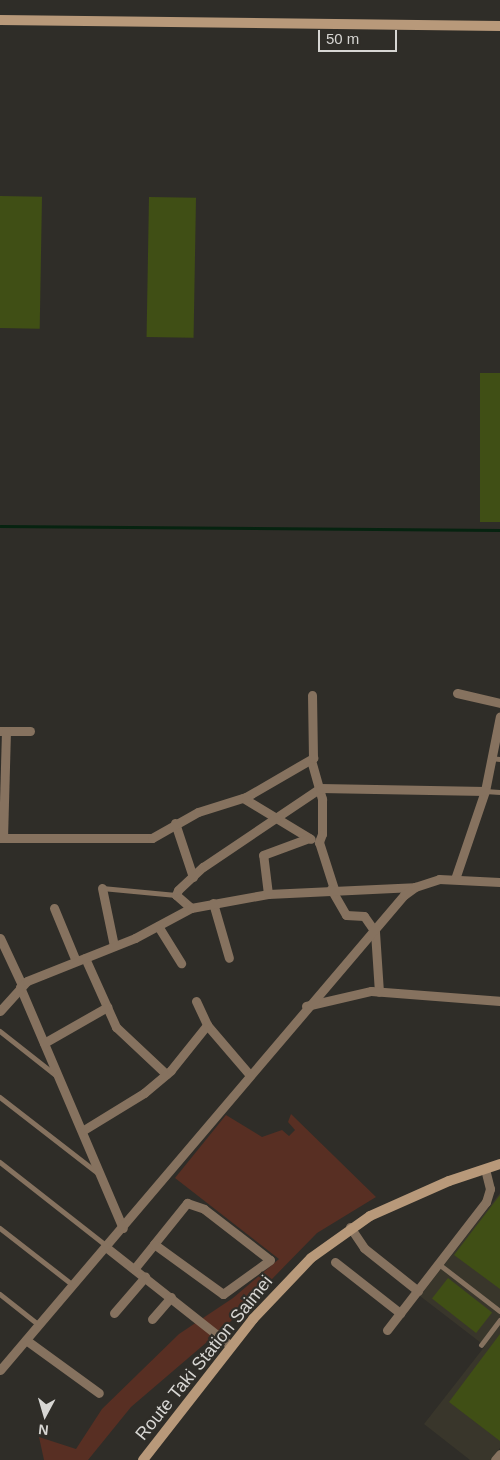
<!DOCTYPE html>
<style>
body{margin:0}
#map{position:relative;width:500px;height:1460px;overflow:hidden;background:#2f2d28;font-family:Arial,sans-serif}
div>[style]{position:absolute}
[style*='--x']{left:calc(var(--x)*1px);top:calc(var(--y)*1px);width:calc(var(--w)*1px);rotate:calc(var(--a)*1deg)}
.built>*{inset:0;background:#39362b}
.green>*{inset:0;background:#582f23}
.stream>*{height:3px;margin:-1.5px;padding:0 1.5px;transform-origin:1.5px;border-radius:1.5px;background:#062310}
.building>*{inset:0;background:#404f15;transform-origin:0 0}
.lane>*{height:4.5px;margin:-2.25px;padding:0 2.25px;transform-origin:2.25px;border-radius:2.25px;background:#86725f}
.street>*{height:9px;margin:-4.5px;padding:0 4.5px;transform-origin:4.5px;border-radius:4.5px;background:#86725f}
.secondary>*{height:10px;margin:-5px;padding:0 5px;transform-origin:5px;border-radius:5px;background:#b8997a}
span{translate:-50% -50%;white-space:nowrap;text-align:center;line-height:1.15;-webkit-text-stroke:4.5px #2f2d28;paint-order:stroke}
.street-label{font-size:18px;color:#d7d6d3}
.north{position:absolute;left:20px;top:1390px;width:50px;height:50px;-webkit-text-stroke:4px #2f2d28;paint-order:stroke;rotate:186deg;font-size:14px;font-weight:700;line-height:20px;text-align:center;color:#d7d6d3}
.north::after{content:'';display:block;margin:auto;width:18px;height:22px;background:#d7d6d3;clip-path:polygon(50% 0,100% 100%,50% 72%,0 100%)}
.scale{position:absolute;left:318px;top:30px;width:79px;height:22px;box-sizing:border-box;border:2px solid #d7d6d3;border-top:0;padding-left:6px;font-size:15px;line-height:18px;white-space:nowrap;color:#d7d6d3;-webkit-text-stroke:4px #2f2d28;paint-order:stroke}
</style>
<div id="map">
<div class="built">
<div style="clip-path:polygon(500px 1193px,500px 1448px,491px 1460px,470px 1460px,424px 1424px,485px 1346px,420px 1296px)"></div>
</div>
<div class="green">
<div style="clip-path:polygon(291px 1114px,376px 1197px,317px 1233px,228px 1324px,131px 1407px,88px 1460px,44px 1460px,39px 1437px,76px 1449px,102px 1409px,179px 1334px,233px 1298px,279px 1259px,175px 1178px,226px 1115px,262px 1137px,282px 1130px,289px 1136px,295px 1130px,288px 1122px)"></div>
</div>
<div class="stream">
<div style="--x:0;--y:526;--w:500;--a:0.46"></div>
</div>
<div class="building">
<div style="left:0;top:196px;width:42px;height:132px;rotate:1deg"></div>
<div style="left:149px;top:197px;width:47px;height:140px;rotate:1deg"></div>
<div style="left:480px;top:373px;width:20px;height:149px"></div>
<div style="clip-path:polygon(500px 1195px,500px 1289px,454px 1255px)"></div>
<div style="left:448px;top:1278px;width:56px;height:26px;rotate:38deg"></div>
<div style="clip-path:polygon(500px 1334px,500px 1441px,449px 1402px)"></div>
</div>
<div class="lane">
<div style="--x:491;--y:758;--w:9;--a:6"></div>
<div style="--x:485;--y:791;--w:15;--a:4"></div>
<div style="--x:102;--y:888;--w:74;--a:5.4"></div>
<div style="--x:0;--y:1031;--w:71;--a:38.2"></div>
<div style="--x:0;--y:1097;--w:124;--a:37.8"></div>
<div style="--x:0;--y:1162;--w:136;--a:38.1"></div>
<div style="--x:0;--y:1228;--w:91;--a:37.9"></div>
<div style="--x:439;--y:1264;--w:77;--a:37.6"></div>
<div style="--x:0;--y:1294;--w:48;--a:38.3"></div>
<div style="--x:481;--y:1345;--w:31;--a:-53"></div>
</div>
<div class="street">
<div style="--x:457;--y:693;--w:44;--a:13.1"></div>
<div style="--x:0;--y:731;--w:30;--a:0"></div>
<div style="--x:311;--y:760;--w:41;--a:74.2"></div>
<div style="--x:322;--y:799;--w:35;--a:90"></div>
<div style="--x:322;--y:834;--w:9;--a:111"></div>
<div style="--x:319;--y:842;--w:49;--a:72.3"></div>
<div style="--x:243;--y:798;--w:79;--a:31.1"></div>
<div style="--x:175;--y:823;--w:57;--a:71.6"></div>
<div style="--x:0;--y:838;--w:152;--a:0"></div>
<div style="--x:152;--y:838;--w:53;--a:-29.5"></div>
<div style="--x:198;--y:812;--w:50;--a:-17.4"></div>
<div style="--x:246;--y:797;--w:78;--a:-30.2"></div>
<div style="--x:313;--y:758;--w:63;--a:-90.9"></div>
<div style="--x:3;--y:838;--w:107;--a:-88.4"></div>
<div style="--x:455;--y:879;--w:93;--a:-71.2"></div>
<div style="--x:485;--y:791;--w:76;--a:-78.7"></div>
<div style="--x:102;--y:888;--w:59;--a:78.3"></div>
<div style="--x:331;--y:889;--w:30;--a:60"></div>
<div style="--x:346;--y:915;--w:18;--a:3"></div>
<div style="--x:364;--y:916;--w:19;--a:55"></div>
<div style="--x:375;--y:932;--w:60;--a:86.2"></div>
<div style="--x:268;--y:894;--w:39;--a:-97"></div>
<div style="--x:263;--y:855;--w:49;--a:-20.3"></div>
<div style="--x:213;--y:903;--w:57;--a:73.8"></div>
<div style="--x:54;--y:908;--w:57;--a:67.5"></div>
<div style="--x:191;--y:908;--w:20;--a:-139"></div>
<div style="--x:176;--y:895;--w:5;--a:-68"></div>
<div style="--x:178;--y:890;--w:34;--a:-43"></div>
<div style="--x:203;--y:867;--w:141;--a:-34"></div>
<div style="--x:320;--y:788;--w:165;--a:1"></div>
<div style="--x:158;--y:926;--w:44;--a:58.1"></div>
<div style="--x:0;--y:938;--w:52;--a:64.9"></div>
<div style="--x:85;--y:958;--w:76;--a:65.8"></div>
<div style="--x:116;--y:1027;--w:69;--a:43.2"></div>
<div style="--x:20;--y:987;--w:262;--a:66.9"></div>
<div style="--x:196;--y:1001;--w:26;--a:65"></div>
<div style="--x:207;--y:1025;--w:65;--a:49.4"></div>
<div style="--x:306;--y:1006;--w:67;--a:-13"></div>
<div style="--x:371;--y:991;--w:129;--a:4.4"></div>
<div style="--x:0;--y:1011;--w:40;--a:-48"></div>
<div style="--x:27;--y:981;--w:116;--a:-21.7"></div>
<div style="--x:135;--y:938;--w:64;--a:-28.2"></div>
<div style="--x:191;--y:908;--w:78;--a:-10.3"></div>
<div style="--x:268;--y:894;--w:146;--a:-2.7"></div>
<div style="--x:44;--y:1043;--w:73;--a:-29.7"></div>
<div style="--x:82;--y:1131;--w:73;--a:-31.5"></div>
<div style="--x:144;--y:1093;--w:35;--a:-40"></div>
<div style="--x:171;--y:1070;--w:58;--a:-51.3"></div>
<div style="--x:350;--y:1227;--w:25;--a:56"></div>
<div style="--x:364;--y:1248;--w:69;--a:38.5"></div>
<div style="--x:107;--y:1248;--w:158;--a:38.3"></div>
<div style="--x:335;--y:1262;--w:83;--a:38.1"></div>
<div style="--x:134;--y:1269;--w:32;--a:-51"></div>
<div style="--x:154;--y:1244;--w:53;--a:-51.2"></div>
<div style="--x:187;--y:1203;--w:18;--a:19"></div>
<div style="--x:204;--y:1209;--w:83;--a:37.7"></div>
<div style="--x:270;--y:1260;--w:58;--a:144.1"></div>
<div style="--x:223;--y:1294;--w:85;--a:-144.1"></div>
<div style="--x:114;--y:1313;--w:48;--a:-49.3"></div>
<div style="--x:152;--y:1319;--w:29;--a:-49"></div>
<div style="--x:387;--y:1330;--w:162;--a:-52.3"></div>
<div style="--x:486;--y:1202;--w:14;--a:-73"></div>
<div style="--x:490;--y:1189;--w:21;--a:-104"></div>
<div style="--x:26;--y:1340;--w:90;--a:36"></div>
<div style="--x:0;--y:1370;--w:624;--a:-49.62"></div>
<div style="--x:404;--y:895;--w:14;--a:-36"></div>
<div style="--x:415;--y:887;--w:25;--a:-18"></div>
<div style="--x:439;--y:879;--w:61;--a:2.8"></div>
<div style="--x:495;--y:1460;--w:8;--a:-50"></div>
</div>
<div class="secondary">
<div style="--x:0;--y:20;--w:500;--a:0.69"></div>
<div style="--x:143;--y:1460;--w:179;--a:-52"></div>
<div style="--x:253;--y:1319;--w:84;--a:-46.4"></div>
<div style="--x:311;--y:1258;--w:72;--a:-35.4"></div>
<div style="--x:370;--y:1216;--w:86;--a:-23.9"></div>
<div style="--x:449;--y:1181;--w:54;--a:-18.4"></div>
</div>
<div class="street-label">
<span style="left:204px;top:1358px;rotate:-51deg">Route Taki Station Saimei</span>
</div>
<div class="north">N</div>
<div class="scale">50 m</div>
</div>
